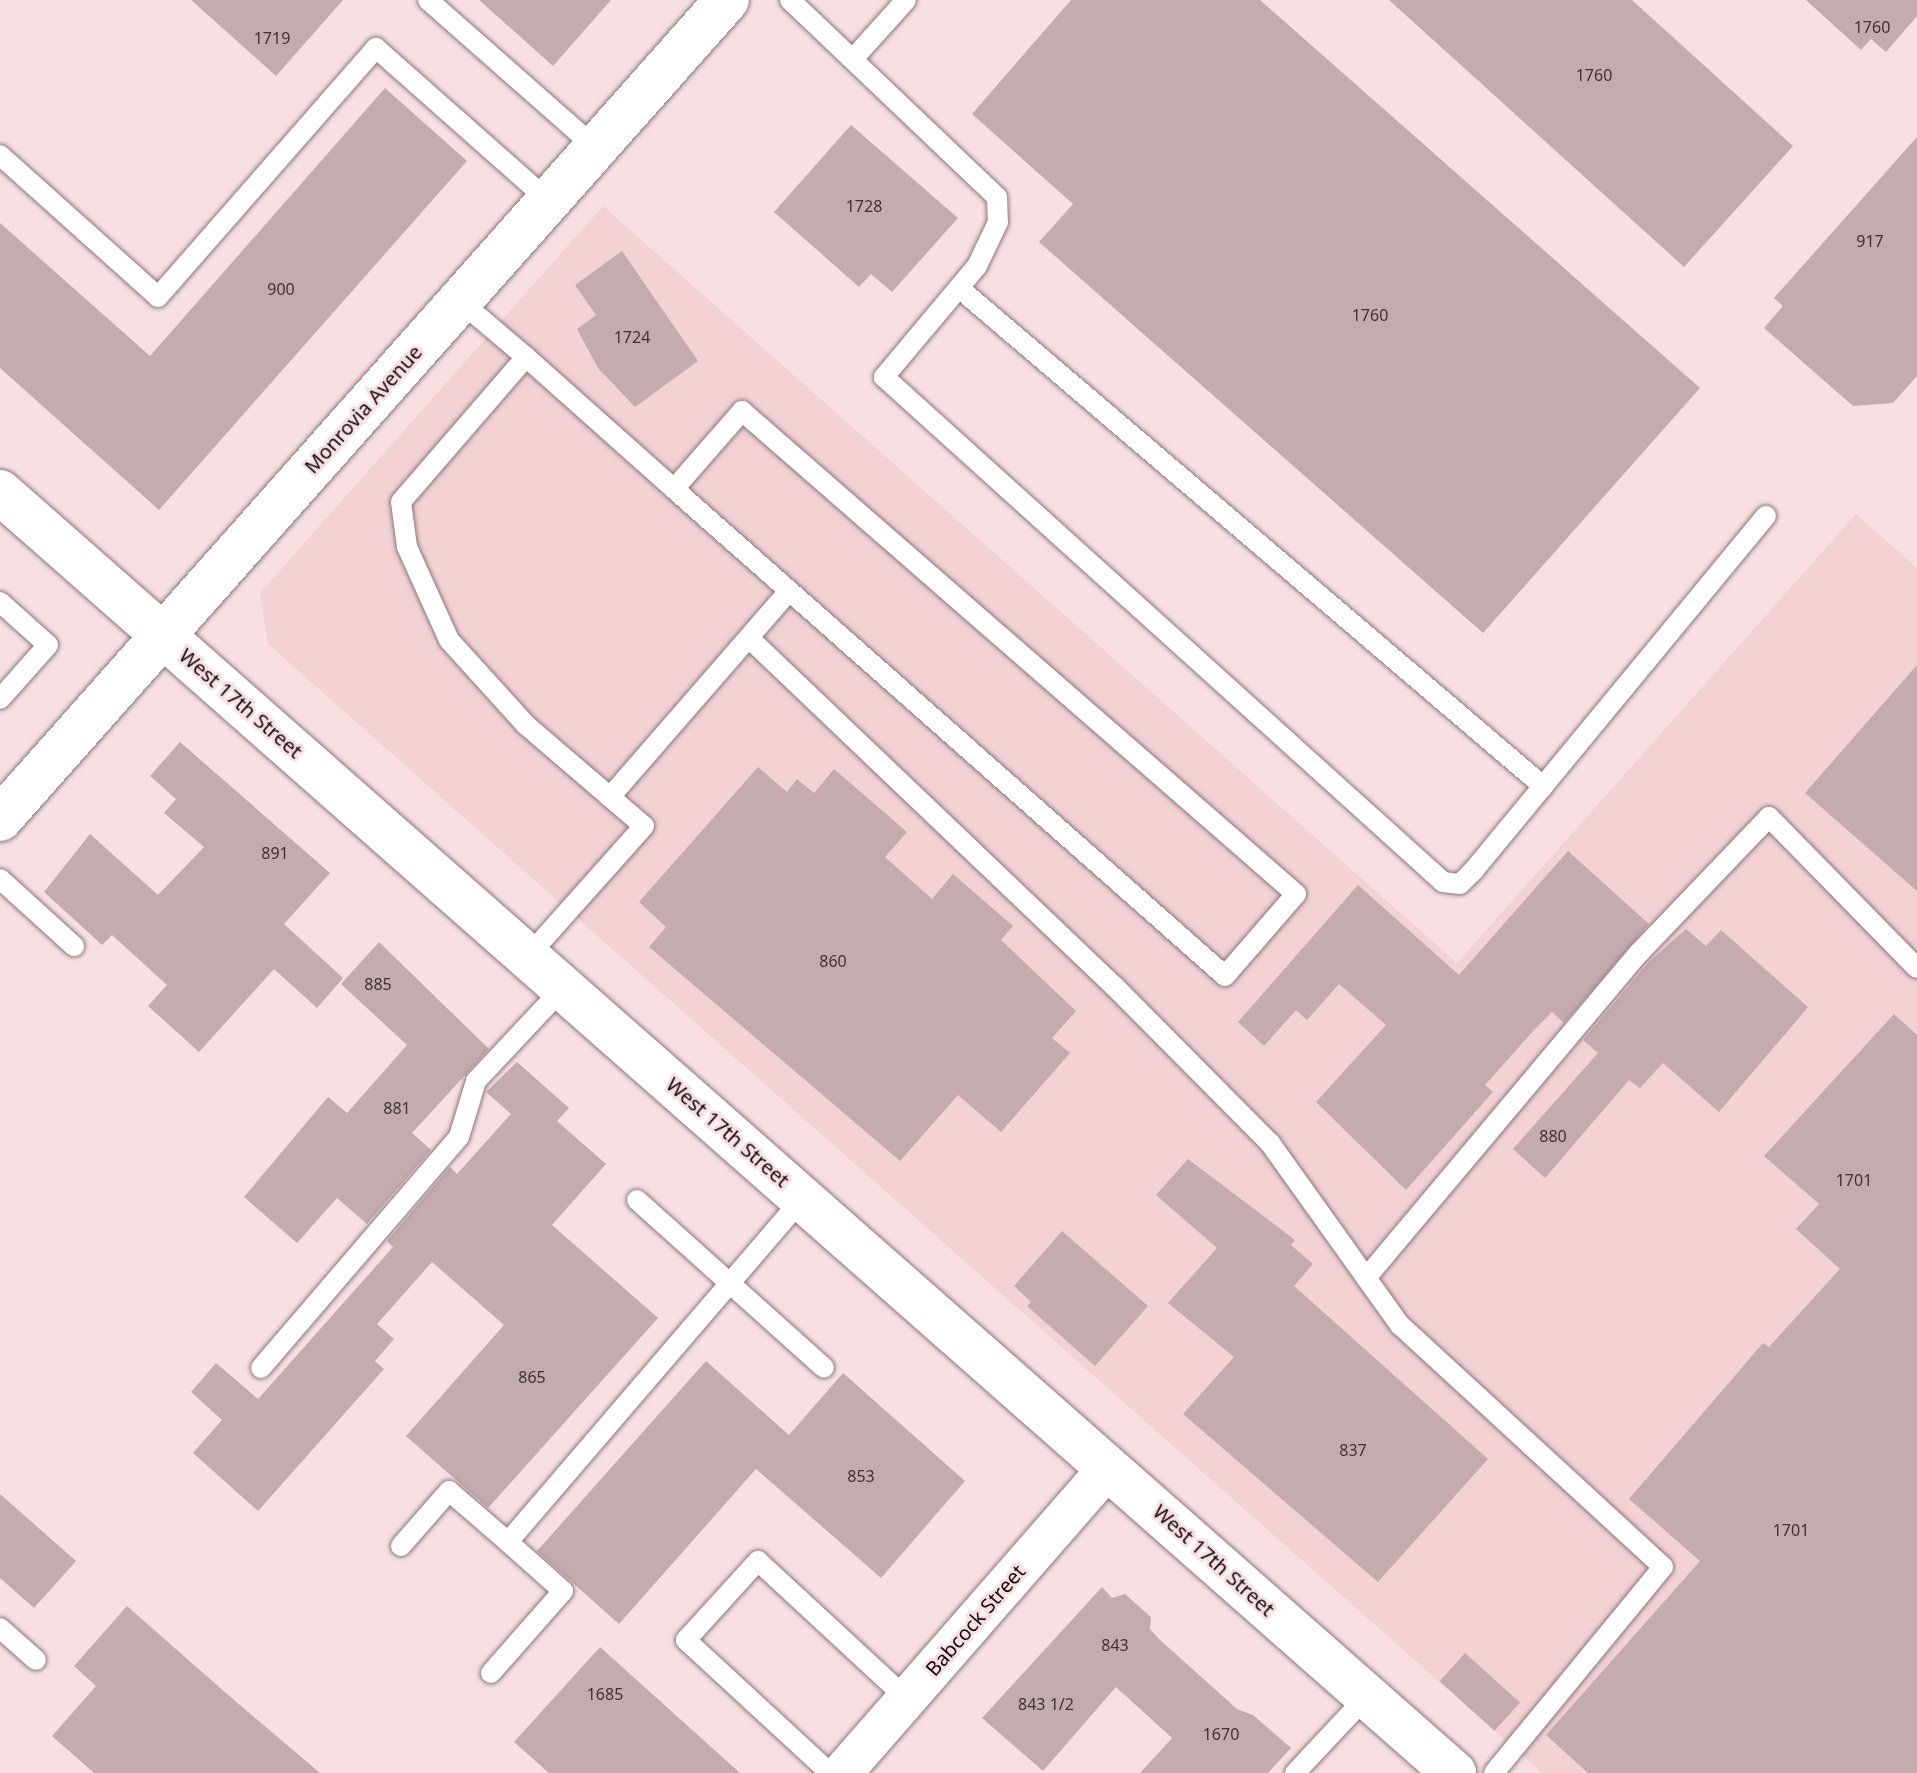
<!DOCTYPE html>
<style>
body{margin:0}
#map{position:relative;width:1917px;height:1773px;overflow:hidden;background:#f8e0e2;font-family:"Noto Sans",sans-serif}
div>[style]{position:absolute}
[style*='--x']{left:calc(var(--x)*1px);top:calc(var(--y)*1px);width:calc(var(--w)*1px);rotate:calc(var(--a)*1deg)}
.built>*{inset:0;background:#f2d2d5}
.building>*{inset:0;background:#c3abae;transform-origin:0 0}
.roads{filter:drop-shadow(0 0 2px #8c7678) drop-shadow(0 0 2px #8c7678)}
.lane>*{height:20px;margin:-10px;padding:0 10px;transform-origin:10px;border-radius:10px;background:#fff}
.street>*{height:40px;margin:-20px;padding:0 20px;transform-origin:20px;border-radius:20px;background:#fff}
.secondary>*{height:44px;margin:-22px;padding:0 22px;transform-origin:22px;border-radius:22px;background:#fff}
span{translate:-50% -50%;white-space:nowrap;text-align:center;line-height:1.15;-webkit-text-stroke:6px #f8e0e2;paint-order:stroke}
.number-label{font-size:16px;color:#3e3233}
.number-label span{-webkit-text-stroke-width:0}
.street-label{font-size:20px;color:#11090a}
</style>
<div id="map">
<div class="built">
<div style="clip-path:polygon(603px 206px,1457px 963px,1856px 514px,1917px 568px,1917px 1773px,1542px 1773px,268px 644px,260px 593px)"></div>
</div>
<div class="building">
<div style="clip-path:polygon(191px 0,343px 0,276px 76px)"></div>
<div style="clip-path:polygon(479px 0,611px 0,553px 66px)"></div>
<div style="clip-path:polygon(1071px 0,1260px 0,1700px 388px,1483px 633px,1039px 242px,1073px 204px,972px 114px)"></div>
<div style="clip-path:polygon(1389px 0,1632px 0,1793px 146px,1684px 267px)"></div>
<div style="clip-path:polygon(1806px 0,1917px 0,1917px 16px,1886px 52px,1871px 39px,1861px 50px)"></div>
<div style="clip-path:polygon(385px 88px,467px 161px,159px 510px,0 368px,0 223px,150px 356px)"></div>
<div style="clip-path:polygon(851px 125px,958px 218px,892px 292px,871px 274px,859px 287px,774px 212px)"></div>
<div style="clip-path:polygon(1917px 137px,1917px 376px,1893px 403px,1853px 406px,1764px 328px,1783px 306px,1774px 298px)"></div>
<div style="clip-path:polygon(622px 251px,698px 361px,635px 407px,598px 368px,577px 329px,596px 315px,575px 285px)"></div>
<div style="clip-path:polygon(1917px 665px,1917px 891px,1805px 793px)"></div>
<div style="clip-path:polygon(180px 742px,330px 873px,284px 924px,343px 978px,317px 1008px,274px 969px,199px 1052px,148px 1006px,167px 985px,112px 935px,102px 945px,44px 892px,90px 834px,158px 895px,204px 847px,164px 813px,176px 799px,150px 776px)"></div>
<div style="clip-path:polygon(758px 767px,787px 792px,797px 779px,814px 793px,834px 769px,907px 832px,885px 857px,932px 899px,953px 874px,1013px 926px,1001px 940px,1076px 1011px,1052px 1038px,1070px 1053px,1001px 1132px,958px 1095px,900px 1161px,649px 947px,666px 927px,639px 902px)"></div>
<div style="clip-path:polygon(1568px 851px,1649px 924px,1564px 1023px,1552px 1012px,1535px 1029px,1485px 1085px,1493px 1092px,1406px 1190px,1316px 1102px,1386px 1025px,1339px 984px,1307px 1020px,1296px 1010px,1264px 1046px,1238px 1022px,1358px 885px,1459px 975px)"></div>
<div style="clip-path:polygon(1686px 929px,1706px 946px,1721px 930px,1808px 1007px,1719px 1112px,1663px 1063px,1640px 1088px,1629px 1080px,1545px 1178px,1513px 1149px,1598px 1053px,1583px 1040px,1649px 962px)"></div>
<div style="clip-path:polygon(379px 942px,489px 1049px,412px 1133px,431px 1150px,367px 1224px,337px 1198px,297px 1243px,244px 1197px,328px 1097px,347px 1113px,407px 1045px,341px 984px)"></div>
<div style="clip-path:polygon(1894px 1014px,1917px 1035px,1917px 1773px,1588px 1773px,1546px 1735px,1700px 1561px,1629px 1499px,1763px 1343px,1769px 1347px,1840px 1269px,1796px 1229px,1819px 1204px,1764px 1156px)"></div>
<div style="clip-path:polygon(517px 1062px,569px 1108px,557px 1121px,606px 1164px,552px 1225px,658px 1318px,488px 1508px,406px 1436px,504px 1325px,432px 1262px,377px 1324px,394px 1339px,375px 1361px,384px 1369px,258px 1511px,193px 1453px,222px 1420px,191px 1392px,216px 1363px,258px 1399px,393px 1247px,387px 1241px,450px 1167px,457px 1174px,511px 1114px,486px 1092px)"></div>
<div style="clip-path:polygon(1188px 1159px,1295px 1240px,1291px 1245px,1313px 1264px,1294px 1286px,1488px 1459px,1378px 1582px,1183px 1414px,1234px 1357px,1168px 1303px,1217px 1248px,1156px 1195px)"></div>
<div style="clip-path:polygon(1062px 1231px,1148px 1306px,1095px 1366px,1027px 1306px,1031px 1302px,1014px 1286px)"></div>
<div style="clip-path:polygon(706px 1361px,789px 1435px,843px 1373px,965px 1481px,881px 1578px,756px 1469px,619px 1624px,537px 1551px)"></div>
<div style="clip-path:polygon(0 1494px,76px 1561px,34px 1608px,0 1578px)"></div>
<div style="clip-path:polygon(1102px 1587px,1112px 1598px,1125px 1594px,1151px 1617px,1150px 1629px,1159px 1639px,1237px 1709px,1253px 1715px,1291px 1748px,1268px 1773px,1140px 1773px,1172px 1738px,1116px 1687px,1043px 1771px,982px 1718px)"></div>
<div style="clip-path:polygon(127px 1606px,227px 1694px,320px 1773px,94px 1773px,52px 1736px,96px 1686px,74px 1666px)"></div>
<div style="clip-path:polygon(600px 1647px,740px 1773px,549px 1773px,514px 1742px)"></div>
<div style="left:1465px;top:1653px;width:74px;height:38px;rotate:42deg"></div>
</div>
<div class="roads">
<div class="lane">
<div style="--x:428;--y:0;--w:224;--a:41.4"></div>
<div style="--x:790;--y:0;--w:286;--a:43.6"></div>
<div style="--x:997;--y:197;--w:25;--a:88"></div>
<div style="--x:998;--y:222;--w:49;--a:115.5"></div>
<div style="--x:977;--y:266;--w:145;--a:130"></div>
<div style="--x:884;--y:377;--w:753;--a:42.09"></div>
<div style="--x:1443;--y:882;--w:17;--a:7"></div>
<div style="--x:1460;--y:884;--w:20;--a:-45"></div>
<div style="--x:1474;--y:870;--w:459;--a:-50.5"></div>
<div style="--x:853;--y:59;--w:79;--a:-48.1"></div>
<div style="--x:0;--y:155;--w:212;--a:41.9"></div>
<div style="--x:158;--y:297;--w:331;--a:-48.8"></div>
<div style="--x:376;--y:48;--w:231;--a:41.5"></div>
<div style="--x:959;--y:288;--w:768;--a:40.46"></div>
<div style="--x:460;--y:301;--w:87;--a:40.3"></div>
<div style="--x:526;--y:357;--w:191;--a:130.8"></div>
<div style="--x:401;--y:502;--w:45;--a:82.4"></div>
<div style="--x:407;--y:547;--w:102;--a:65.7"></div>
<div style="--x:449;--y:640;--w:115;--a:47.8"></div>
<div style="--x:526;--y:725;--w:155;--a:40.6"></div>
<div style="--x:644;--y:826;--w:174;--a:131.7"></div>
<div style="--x:526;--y:357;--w:198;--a:41.7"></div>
<div style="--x:674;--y:489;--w:735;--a:41.47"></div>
<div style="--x:1225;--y:976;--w:108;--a:-49.1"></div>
<div style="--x:1296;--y:894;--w:735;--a:-138.92"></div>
<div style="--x:742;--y:411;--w:103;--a:131.1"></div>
<div style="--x:0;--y:602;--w:64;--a:41.9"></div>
<div style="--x:48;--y:645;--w:72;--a:131.6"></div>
<div style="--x:749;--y:638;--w:506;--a:43.64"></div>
<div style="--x:1115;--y:987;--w:220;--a:45.2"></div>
<div style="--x:1270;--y:1143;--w:224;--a:54.5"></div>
<div style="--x:1400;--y:1325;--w:357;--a:42.6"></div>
<div style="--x:1663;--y:1567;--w:266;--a:129.4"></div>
<div style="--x:610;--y:797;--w:273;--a:-49"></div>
<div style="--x:0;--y:879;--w:100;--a:42.2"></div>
<div style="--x:637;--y:1200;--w:251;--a:41.9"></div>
<div style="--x:1366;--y:1278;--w:424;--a:-50"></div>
<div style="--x:1639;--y:953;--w:188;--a:-46.3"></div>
<div style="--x:1769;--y:817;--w:211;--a:45.6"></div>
<div style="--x:261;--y:1368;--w:304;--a:-49.4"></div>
<div style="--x:459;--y:1137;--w:59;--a:-73.1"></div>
<div style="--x:476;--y:1081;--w:129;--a:-46.9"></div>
<div style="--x:401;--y:1546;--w:73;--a:-48.9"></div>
<div style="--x:449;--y:1491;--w:78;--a:40.8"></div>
<div style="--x:0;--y:1628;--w:48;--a:41.6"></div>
<div style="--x:491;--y:1673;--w:109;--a:-48.7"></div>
<div style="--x:563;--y:1591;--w:74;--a:-138.3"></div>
<div style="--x:508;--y:1542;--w:453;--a:-49.4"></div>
<div style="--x:830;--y:1773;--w:196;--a:-137.3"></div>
<div style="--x:686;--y:1640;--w:107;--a:-47.7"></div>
<div style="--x:758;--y:1561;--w:203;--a:42.8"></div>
<div style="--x:1295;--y:1773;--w:105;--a:-46.9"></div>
</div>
<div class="street">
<div style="--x:842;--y:1773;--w:406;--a:-48.9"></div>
</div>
<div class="secondary">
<div style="--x:0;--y:492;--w:1938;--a:41.38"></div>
<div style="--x:0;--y:819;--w:1095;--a:-48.41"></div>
</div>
</div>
<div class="number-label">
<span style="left:1872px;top:27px">1760</span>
<span style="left:272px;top:38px">1719</span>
<span style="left:1594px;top:75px">1760</span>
<span style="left:864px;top:206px">1728</span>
<span style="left:1870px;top:241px">917</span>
<span style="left:281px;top:289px">900</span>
<span style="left:1370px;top:315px">1760</span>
<span style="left:632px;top:337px">1724</span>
<span style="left:275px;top:853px">891</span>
<span style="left:833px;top:961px">860</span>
<span style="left:378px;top:984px">885</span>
<span style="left:397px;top:1108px">881</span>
<span style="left:1553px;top:1136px">880</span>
<span style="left:1854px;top:1180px">1701</span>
<span style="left:532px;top:1377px">865</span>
<span style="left:1353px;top:1450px">837</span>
<span style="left:861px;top:1476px">853</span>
<span style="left:1791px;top:1530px">1701</span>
<span style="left:1115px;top:1645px">843</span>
<span style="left:605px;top:1694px">1685</span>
<span style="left:1046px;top:1704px">843 1/2</span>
<span style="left:1221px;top:1734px">1670</span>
</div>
<div class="street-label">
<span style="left:363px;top:409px;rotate:-48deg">Monrovia Avenue</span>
<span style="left:241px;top:703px;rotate:41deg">West 17th Street</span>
<span style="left:728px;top:1132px;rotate:41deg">West 17th Street</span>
<span style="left:1214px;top:1560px;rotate:42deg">West 17th Street</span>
<span style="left:975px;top:1620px;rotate:-49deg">Babcock Street</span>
</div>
</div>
